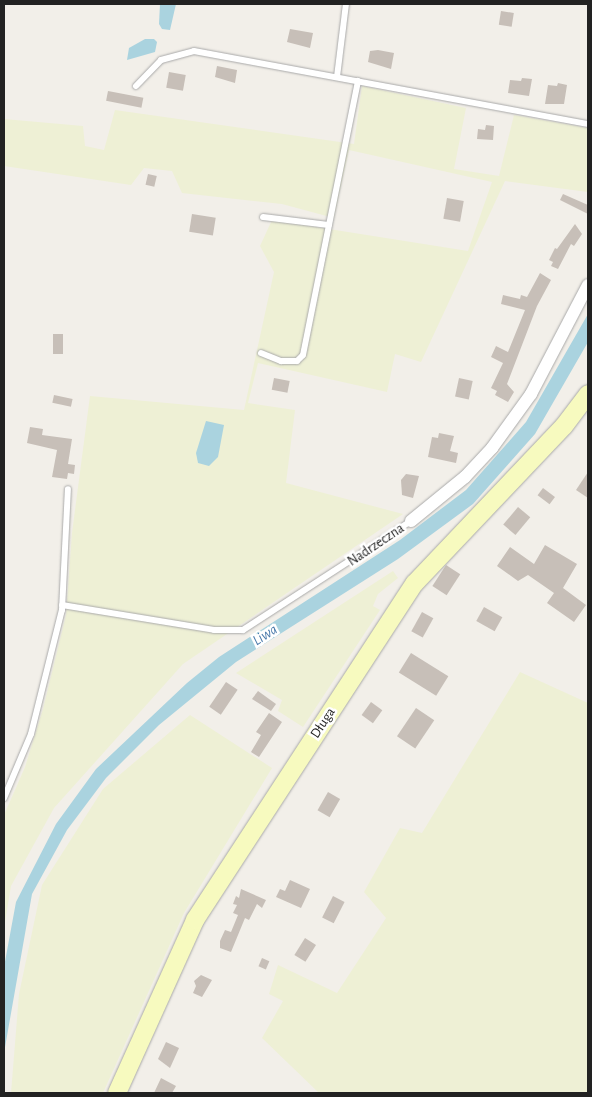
<!DOCTYPE html>
<meta charset="utf-8">
<style>
body{margin:0}
#map{position:relative;width:592px;height:1097px;overflow:hidden;background:#f2efe9;font-family:"Alegreya Sans",sans-serif}
div>[style]{position:absolute}
[style*='--x']{left:calc(var(--x)*1px);top:calc(var(--y)*1px);width:calc(var(--w)*1px);rotate:calc(var(--a)*1deg)}
.farmland>*{inset:0;background:#eef0d5}
.water>*{inset:0;background:#aad3df}
.building>*{inset:0;background:#c7bfb8;transform-origin:0 0}
.roads{filter:drop-shadow(0 0 1px #a9a9a9) drop-shadow(0 0 1px #a9a9a9)}
.lane>*{height:6px;margin:-3px;padding:0 3px;transform-origin:3px;border-radius:3px;background:#fff}
.street>*{height:12px;margin:-6px;padding:0 6px;transform-origin:6px;border-radius:6px;background:#fff}
.secondary>*{height:18px;margin:-9px;padding:0 9px;transform-origin:9px;border-radius:9px;background:#f7fabf}
span{translate:-50% -50%;white-space:nowrap;text-align:center;line-height:1.15;-webkit-text-stroke:5px #fff;paint-order:stroke}
.street-label{font-size:14px;color:#222}
.water-label{font-size:15px;color:#4a7aab;font-style:italic}
.frame{position:absolute;inset:0;border:5px solid #222;pointer-events:none}
</style>
<div id="map">
<div class="farmland">
<div style="clip-path:polygon(362px 86px,466px 108px,454px 169px,499px 176px,514px 115px,588px 128px,588px 192px,505px 181px,421px 362px,395px 354px,387px 392px,258px 363px,248px 403px,295px 410px,286px 483px,403px 514px,183px 664px,54px 808px,11px 886px,4px 928px,4px 815px,25px 767px,43px 709px,66px 615px,72px 533px,90px 396px,244px 410px,274px 272px,260px 246px,272px 220px,468px 251px,492px 182px,349px 150px,334px 218px,282px 204px,182px 193px,172px 171px,144px 168px,131px 185px,4px 166px,4px 119px,83px 126px,85px 146px,104px 150px,115px 110px,354px 144px)"></div>
<div style="clip-path:polygon(393px 571px,398px 578px,378px 594px,373px 606px,380px 610px,303px 727px,278px 711px,282px 700px,236px 673px)"></div>
<div style="clip-path:polygon(520px 672px,588px 703px,588px 1093px,319px 1093px,262px 1038px,283px 1001px,269px 994px,278px 965px,337px 993px,386px 918px,364px 892px,400px 828px,422px 833px)"></div>
<div style="clip-path:polygon(190px 715px,272px 768px,184px 913px,103px 1093px,11px 1093px,19px 994px,42px 885px,103px 789px)"></div>
</div>
<div class="water">
<div style="clip-path:polygon(160px 4px,176px 4px,170px 30px,162px 29px,159px 24px)"></div>
<div style="clip-path:polygon(145px 39px,154px 39px,157px 42px,155px 52px,127px 60px,129px 48px)"></div>
<div style="clip-path:polygon(588px 314px,588px 342px,535px 434px,473px 504px,398px 559px,236px 662px,159px 725px,106px 778px,67px 830px,32px 894px,4px 1053px,4px 967px,16px 902px,56px 824px,96px 769px,187px 683px,219px 657px,400px 540px,466px 490px,526px 422px)"></div>
<div style="clip-path:polygon(206px 421px,224px 425px,218px 457px,209px 466px,198px 463px,196px 453px)"></div>
</div>
<div class="building">
<div style="left:501px;top:11px;width:13px;height:14px;rotate:9deg"></div>
<div style="clip-path:polygon(290px 29px,313px 33px,310px 48px,287px 42px)"></div>
<div style="clip-path:polygon(378px 50px,394px 53px,391px 69px,368px 62px,370px 51px)"></div>
<div style="clip-path:polygon(217px 66px,237px 70px,235px 83px,215px 77px)"></div>
<div style="left:169px;top:72px;width:17px;height:16px;rotate:10deg"></div>
<div style="clip-path:polygon(522px 78px,532px 79px,529px 96px,508px 93px,510px 80px,521px 81px)"></div>
<div style="clip-path:polygon(558px 83px,567px 85px,564px 104px,545px 104px,548px 85px,557px 86px)"></div>
<div style="left:108px;top:91px;width:36px;height:10px;rotate:11deg"></div>
<div style="clip-path:polygon(486px 125px,494px 126px,493px 140px,477px 139px,478px 129px,485px 130px)"></div>
<div style="left:148px;top:174px;width:9px;height:11px;rotate:13deg"></div>
<div style="clip-path:polygon(563px 194px,588px 205px,588px 214px,560px 200px)"></div>
<div style="left:447px;top:198px;width:17px;height:21px;rotate:10deg"></div>
<div style="left:192px;top:214px;width:24px;height:18px;rotate:9deg"></div>
<div style="clip-path:polygon(575px 224px,582px 234px,574px 246px,571px 244px,558px 269px,551px 266px,553px 262px,549px 260px,555px 248px,557px 249px)"></div>
<div style="clip-path:polygon(540px 273px,551px 280px,537px 306px,507px 384px,514px 392px,508px 402px,495px 395px,497px 391px,491px 388px,503px 363px,491px 357px,496px 346px,508px 352px,525px 310px,501px 304px,503px 295px,520px 299px,521px 295px,527px 297px)"></div>
<div style="left:53px;top:334px;width:10px;height:20px"></div>
<div style="left:274px;top:378px;width:16px;height:12px;rotate:11deg"></div>
<div style="left:459px;top:378px;width:14px;height:19px;rotate:12deg"></div>
<div style="left:54px;top:395px;width:19px;height:8px;rotate:12deg"></div>
<div style="clip-path:polygon(30px 427px,43px 429px,42px 435px,72px 439px,68px 464px,75px 465px,74px 474px,68px 473px,67px 479px,52px 477px,57px 450px,27px 443px)"></div>
<div style="clip-path:polygon(439px 433px,454px 436px,450px 451px,458px 453px,456px 463px,428px 457px,432px 437px,438px 438px)"></div>
<div style="clip-path:polygon(588px 472px,588px 498px,576px 490px)"></div>
<div style="clip-path:polygon(406px 474px,419px 476px,413px 498px,402px 495px,401px 480px)"></div>
<div style="left:543px;top:488px;width:15px;height:9px;rotate:37deg"></div>
<div style="left:518px;top:507px;width:16px;height:23px;rotate:40deg"></div>
<div style="clip-path:polygon(545px 545px,577px 564px,563px 588px,586px 605px,574px 622px,547px 603px,554px 593px,528px 575px,518px 581px,497px 566px,510px 547px,534px 564px)"></div>
<div style="left:446px;top:565px;width:17px;height:25px;rotate:33deg"></div>
<div style="left:484px;top:607px;width:21px;height:16px;rotate:29deg"></div>
<div style="left:422px;top:612px;width:13px;height:22px;rotate:29deg"></div>
<div style="left:411px;top:653px;width:44px;height:23px;rotate:32deg"></div>
<div style="left:226px;top:682px;width:14px;height:30px;rotate:34deg"></div>
<div style="clip-path:polygon(258px 691px,276px 704px,271px 711px,252px 699px)"></div>
<div style="left:371px;top:702px;width:14px;height:16px;rotate:36deg"></div>
<div style="left:416px;top:708px;width:22px;height:34px;rotate:34deg"></div>
<div style="clip-path:polygon(269px 713px,282px 722px,259px 757px,251px 752px,261px 735px,256px 732px)"></div>
<div style="left:328px;top:792px;width:14px;height:21px;rotate:30deg"></div>
<div style="clip-path:polygon(290px 880px,310px 889px,301px 908px,276px 897px,280px 889px,285px 891px)"></div>
<div style="clip-path:polygon(241px 889px,266px 900px,262px 908px,257px 904px,249px 920px,245px 918px,231px 952px,220px 948px,220px 941px,225px 930px,231px 932px,238px 915px,233px 913px,237px 905px,233px 904px,236px 896px,239px 898px)"></div>
<div style="left:333px;top:896px;width:13px;height:24px;rotate:27deg"></div>
<div style="left:305px;top:938px;width:13px;height:20px;rotate:32deg"></div>
<div style="left:262px;top:958px;width:8px;height:9px;rotate:23deg"></div>
<div style="clip-path:polygon(201px 975px,212px 980px,202px 997px,193px 993px,196px 986px,194px 981px)"></div>
<div style="clip-path:polygon(166px 1042px,179px 1048px,170px 1068px,158px 1059px)"></div>
<div style="clip-path:polygon(161px 1078px,176px 1086px,172px 1093px,154px 1093px)"></div>
</div>
<div class="roads">
<div class="lane">
<div style="--x:337;--y:77;--w:74;--a:-83"></div>
<div style="--x:136;--y:86;--w:36;--a:-46"></div>
<div style="--x:161;--y:60;--w:34;--a:-15"></div>
<div style="--x:194;--y:51;--w:401;--a:10.5"></div>
<div style="--x:263;--y:217;--w:66;--a:6.9"></div>
<div style="--x:329;--y:225;--w:147;--a:-78.6"></div>
<div style="--x:261;--y:353;--w:22;--a:22"></div>
<div style="--x:281;--y:361;--w:16;--a:0"></div>
<div style="--x:297;--y:361;--w:8;--a:-45"></div>
<div style="--x:303;--y:355;--w:133;--a:-78.7"></div>
<div style="--x:62;--y:605;--w:154;--a:9.3"></div>
<div style="--x:214;--y:630;--w:29;--a:0"></div>
<div style="--x:243;--y:630;--w:200;--a:-33"></div>
<div style="--x:4;--y:798;--w:69;--a:-67.1"></div>
<div style="--x:31;--y:734;--w:128;--a:-76"></div>
<div style="--x:62;--y:610;--w:121;--a:-87.2"></div>
</div>
<div class="street">
<div style="--x:411;--y:521;--w:70;--a:-39.2"></div>
<div style="--x:465;--y:477;--w:40;--a:-47"></div>
<div style="--x:492;--y:448;--w:67;--a:-54.2"></div>
<div style="--x:531;--y:394;--w:123;--a:-62.4"></div>
</div>
<div class="secondary">
<div style="--x:117;--y:1093;--w:190;--a:-65.7"></div>
<div style="--x:195;--y:920;--w:402;--a:-56.9"></div>
<div style="--x:415;--y:583;--w:216;--a:-46.5"></div>
<div style="--x:564;--y:426;--w:40;--a:-53"></div>
</div>
</div>
<div class="street-label">
<span style="left:376px;top:545px;rotate:-34deg">Nadrzeczna</span>
<span style="left:323px;top:723px;rotate:-57deg">Długa</span>
</div>
<div class="water-label">
<span style="left:265px;top:635px;rotate:-33deg">Liwa</span>
</div>
<div class="frame"></div>
</div>
